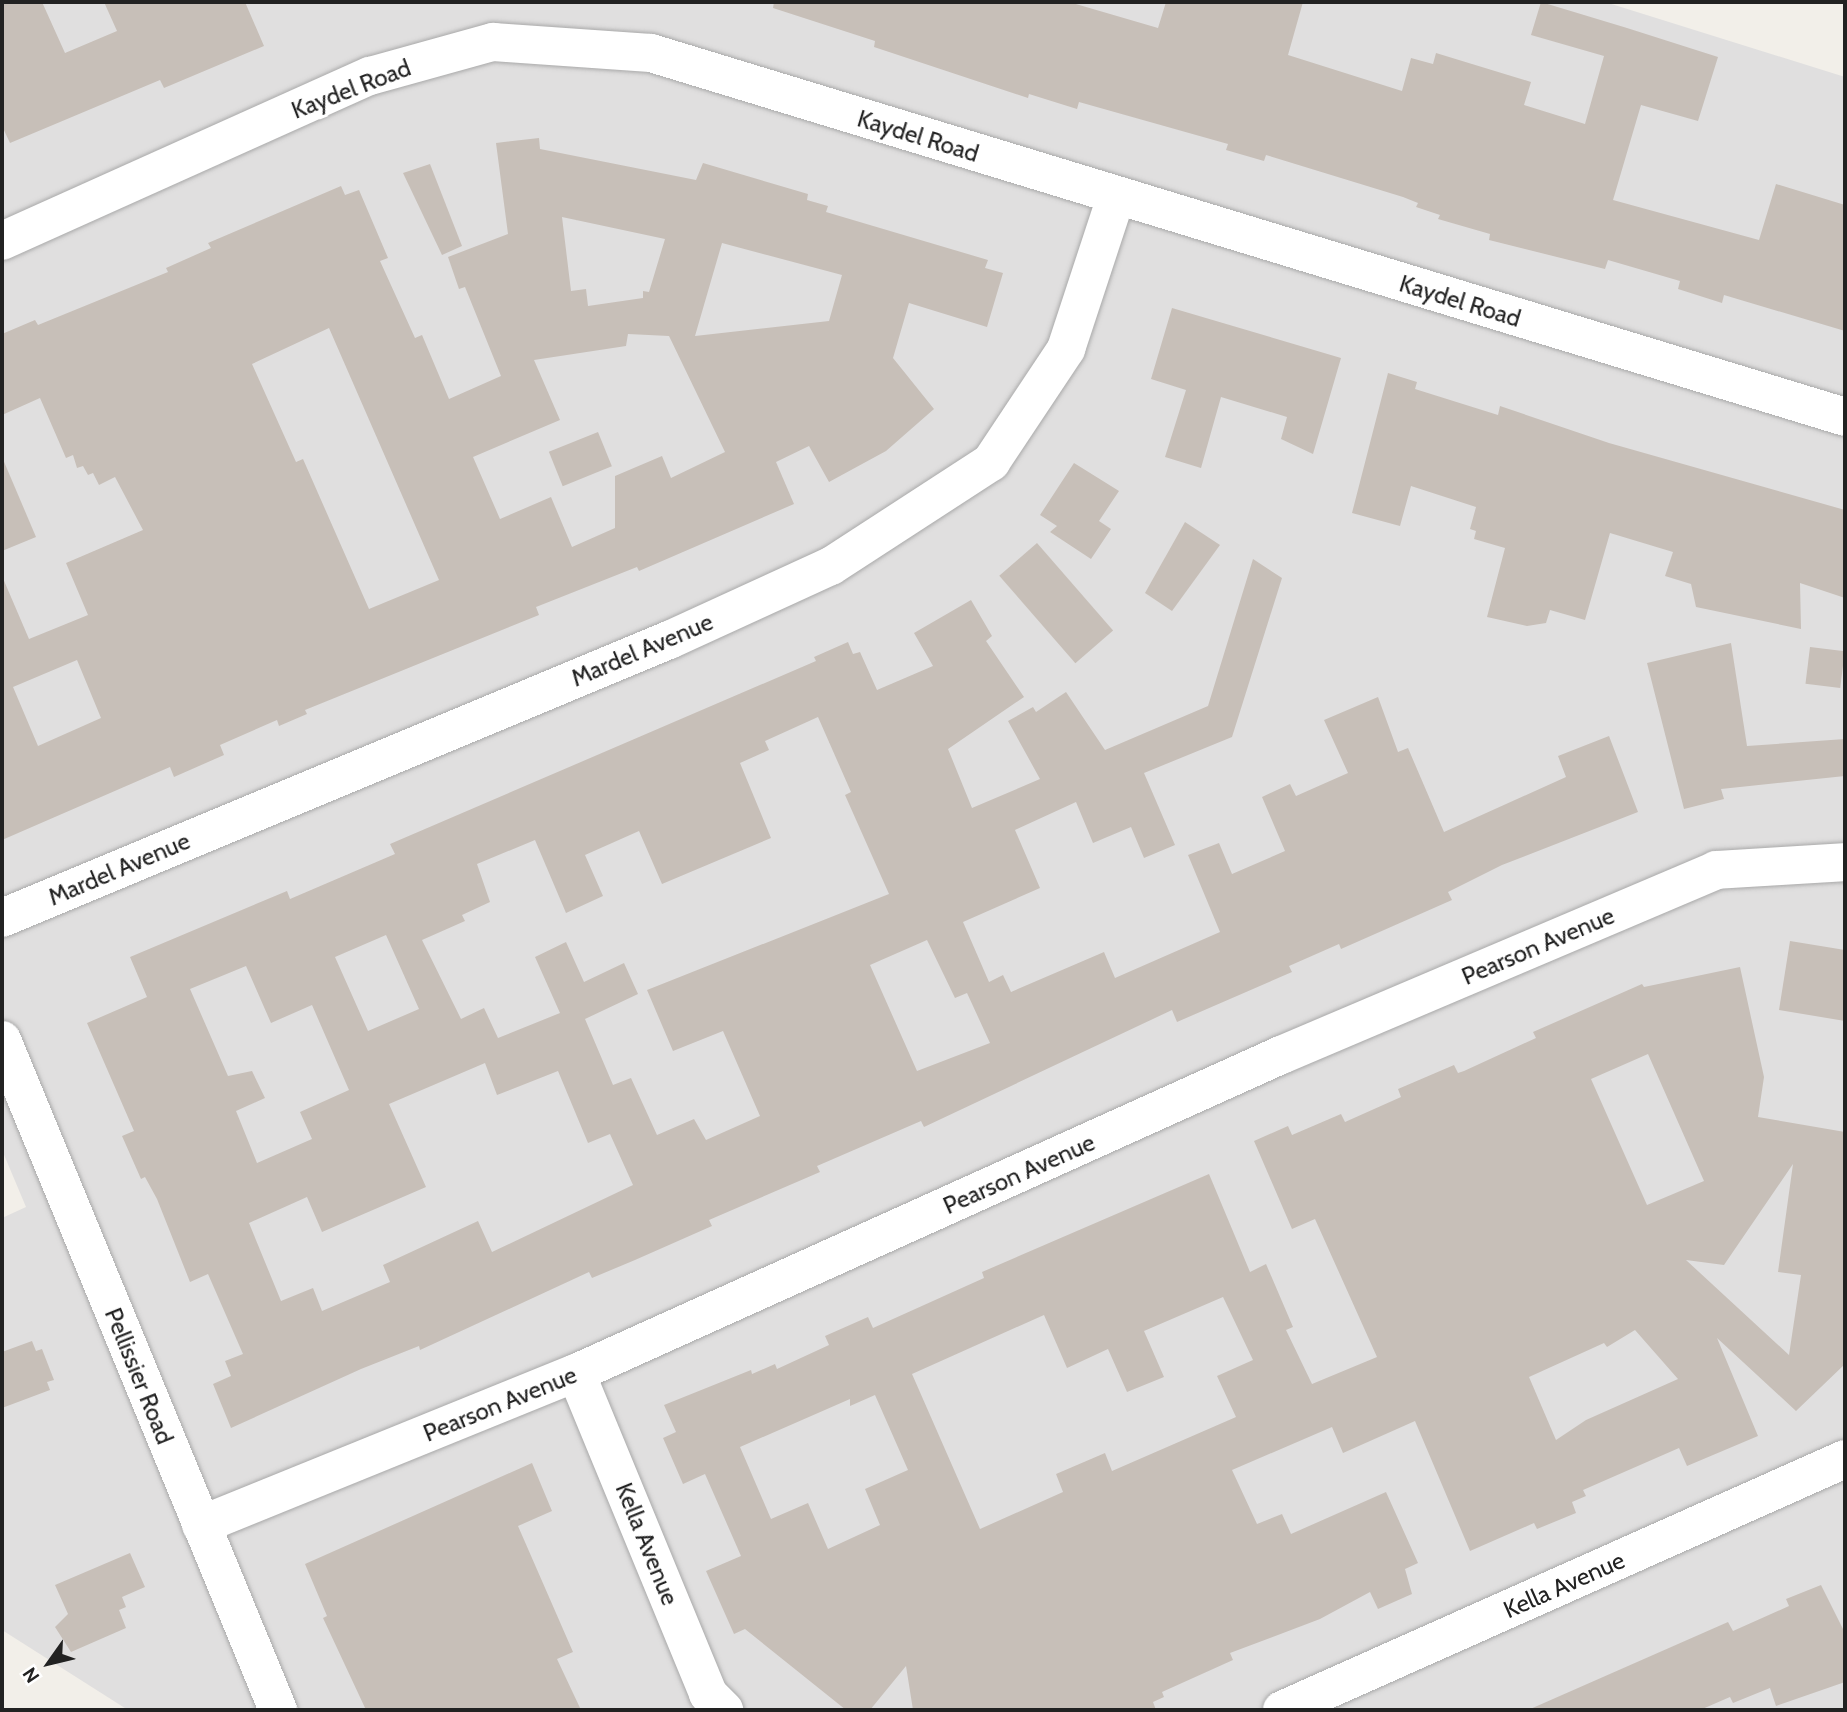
<!DOCTYPE html>
<style>
body{margin:0}
#map{position:relative;width:1847px;height:1712px;overflow:hidden;background:#f2efe9;font-family:Cabin,sans-serif}
div>[style]{position:absolute}
[style*='--x']{left:calc(var(--x)*1px);top:calc(var(--y)*1px);width:calc(var(--w)*1px);rotate:calc(var(--a)*1deg)}
.residential>*{inset:0;background:#e0dfdf}
.building>*{inset:0;background:#c7bfb8;transform-origin:0 0}
.roads{filter:drop-shadow(0 0 2px #a9a9a9) drop-shadow(0 0 2px #a9a9a9)}
.minor>*{height:38px;margin:-19px;padding:0 19px;transform-origin:19px;border-radius:19px;background:#fff}
span{translate:-50% -50%;white-space:nowrap;text-align:center;line-height:1.15;-webkit-text-stroke:6px #fff;paint-order:stroke}
.street-label{font-size:24px;color:#222}
.frame{position:absolute;inset:0;border:4px solid #222;pointer-events:none}
.north{position:absolute;left:14px;top:1628px;width:70px;height:70px;-webkit-text-stroke:5px #fff;paint-order:stroke;rotate:236deg;font-size:19px;font-weight:700;line-height:28px;text-align:center;color:#222}
.north::after{content:'';display:block;margin:auto;width:24px;height:32px;background:#222;clip-path:polygon(50% 0,100% 100%,50% 72%,0 100%)}
</style>
<div id="map">
<div class="residential">
<div style="clip-path:polygon(2px 2px,1605px 2px,1845px 77px,1845px 1710px,128px 1710px,2px 1630px,2px 1218px,26px 1207px,2px 1150px)"></div>
</div>
<div class="building">
<div style="clip-path:polygon(2px 2px,42px 2px,65px 53px,117px 31px,104px 2px,245px 2px,264px 46px,164px 88px,160px 80px,10px 143px,2px 126px)"></div>
<div style="clip-path:polygon(774px 2px,1069px 2px,1158px 28px,1166px 2px,1303px 2px,1288px 55px,1402px 91px,1411px 58px,1433px 64px,1436px 53px,1531px 82px,1524px 105px,1585px 124px,1604px 56px,1531px 35px,1541px 2px,1627px 28px,1718px 57px,1698px 121px,1641px 105px,1613px 200px,1759px 240px,1776px 184px,1845px 205px,1845px 331px,1724px 295px,1722px 303px,1678px 289px,1680px 281px,1608px 260px,1605px 269px,1489px 240px,1490px 234px,1438px 219px,1440px 215px,1416px 207px,1418px 203px,1403px 197px,1266px 155px,1264px 161px,1226px 150px,1228px 144px,1079px 102px,1077px 109px,1029px 94px,1028px 98px,874px 47px,875px 41px,773px 8px)"></div>
<div style="clip-path:polygon(evenodd,539px 138px,540px 149px,696px 180px,703px 163px,808px 194px,807px 200px,828px 206px,826px 212px,988px 260px,985px 268px,1003px 273px,987px 327px,909px 303px,893px 358px,934px 409px,886px 451px,829px 482px,809px 446px,776px 462px,794px 504px,639px 571px,637px 567px,536px 607px,539px 615px,305px 710px,307px 714px,279px 726px,277px 720px,220px 745px,224px 755px,174px 777px,170px 767px,2px 840px,2px 576px,29px 639px,88px 615px,66px 563px,143px 530px,115px 477px,99px 485px,93px 473px,88px 475px,83px 466px,77px 468px,73px 455px,66px 458px,40px 398px,2px 415px,2px 334px,35px 320px,38px 325px,168px 272px,166px 268px,211px 248px,208px 243px,341px 186px,345px 195px,359px 190px,388px 258px,380px 261px,415px 338px,422px 335px,449px 399px,501px 376px,465px 287px,459px 289px,448px 257px,508px 234px,496px 143px,539px 138px,562px 217px,665px 239px,649px 292px,643px 291px,643px 298px,588px 306px,586px 289px,571px 291px,562px 217px,539px 138px,722px 243px,842px 275px,829px 321px,695px 336px,722px 243px,539px 138px,329px 328px,439px 580px,369px 609px,303px 459px,296px 462px,252px 364px,329px 328px,539px 138px,628px 334px,669px 336px,725px 452px,671px 478px,662px 456px,615px 476px,615px 528px,572px 547px,551px 497px,500px 519px,473px 457px,560px 420px,534px 360px,626px 346px,628px 334px,539px 138px,77px 660px,101px 718px,38px 746px,13px 687px,77px 660px)"></div>
<div style="clip-path:polygon(430px 164px,462px 246px,442px 255px,403px 173px)"></div>
<div style="clip-path:polygon(1172px 308px,1341px 358px,1313px 454px,1281px 439px,1287px 417px,1221px 397px,1201px 468px,1165px 457px,1186px 390px,1151px 379px)"></div>
<div style="clip-path:polygon(1388px 373px,1417px 382px,1415px 389px,1498px 415px,1500px 406px,1609px 443px,1845px 510px,1845px 598px,1800px 583px,1801px 629px,1696px 607px,1691px 584px,1665px 576px,1673px 552px,1610px 533px,1585px 620px,1550px 610px,1546px 623px,1527px 626px,1487px 617px,1505px 548px,1474px 539px,1476px 531px,1470px 529px,1476px 507px,1411px 486px,1400px 526px,1352px 513px)"></div>
<div style="left:598px;top:432px;width:37px;height:53px;rotate:68deg"></div>
<div style="clip-path:polygon(2px 457px,36px 537px,2px 551px)"></div>
<div style="clip-path:polygon(1074px 463px,1119px 491px,1099px 521px,1111px 529px,1091px 559px,1050px 532px,1057px 526px,1040px 515px)"></div>
<div style="clip-path:polygon(1185px 522px,1220px 545px,1172px 611px,1145px 593px)"></div>
<div style="left:1037px;top:543px;width:116px;height:50px;rotate:49deg"></div>
<div style="clip-path:polygon(evenodd,1253px 559px,1282px 578px,1232px 737px,1144px 773px,1175px 845px,1144px 858px,1131px 827px,1093px 843px,1076px 802px,1015px 830px,1040px 888px,963px 922px,989px 982px,1003px 975px,1011px 992px,1104px 952px,1115px 978px,1220px 932px,1188px 855px,1219px 843px,1232px 874px,1285px 851px,1262px 797px,1290px 784px,1296px 796px,1348px 773px,1324px 720px,1378px 697px,1398px 752px,1408px 748px,1444px 832px,1566px 777px,1558px 756px,1609px 736px,1638px 812px,1502px 865px,1448px 892px,1452px 900px,1341px 949px,1339px 944px,1289px 966px,1292px 972px,1177px 1022px,1172px 1010px,924px 1127px,921px 1121px,817px 1166px,820px 1172px,709px 1220px,712px 1226px,635px 1260px,592px 1278px,589px 1272px,420px 1350px,419px 1346px,361px 1369px,231px 1428px,213px 1384px,231px 1376px,225px 1361px,243px 1354px,208px 1274px,190px 1282px,157px 1199px,145px 1177px,141px 1179px,122px 1136px,134px 1131px,87px 1023px,147px 997px,130px 957px,287px 891px,290px 899px,395px 854px,390px 844px,816px 661px,814px 657px,848px 642px,853px 654px,860px 652px,877px 690px,933px 666px,914px 633px,971px 600px,992px 636px,986px 641px,1024px 697px,948px 749px,972px 808px,1040px 779px,1008px 721px,1033px 707px,1036px 712px,1066px 692px,1105px 750px,1208px 706px,1253px 559px,818px 717px,851px 792px,845px 795px,889px 894px,647px 990px,673px 1051px,723px 1031px,760px 1116px,706px 1140px,694px 1119px,657px 1135px,631px 1078px,613px 1085px,585px 1019px,638px 994px,624px 963px,584px 982px,566px 942px,535px 957px,560px 1013px,498px 1038px,484px 1008px,461px 1019px,422px 940px,465px 921px,462px 915px,490px 902px,477px 864px,535px 840px,566px 913px,603px 896px,585px 855px,639px 831px,662px 884px,771px 838px,740px 763px,769px 750px,765px 741px,818px 717px,1253px 559px,386px 935px,419px 1009px,368px 1031px,335px 957px,386px 935px,1253px 559px,927px 940px,955px 998px,967px 993px,990px 1043px,917px 1071px,870px 965px,927px 940px,1253px 559px,246px 966px,271px 1023px,312px 1005px,349px 1090px,300px 1112px,312px 1139px,257px 1163px,236px 1111px,265px 1098px,252px 1071px,228px 1076px,190px 989px,246px 966px,1253px 559px,485px 1063px,497px 1095px,558px 1071px,588px 1143px,610px 1134px,633px 1185px,492px 1252px,478px 1221px,383px 1265px,390px 1282px,322px 1311px,313px 1288px,281px 1301px,249px 1223px,307px 1197px,322px 1232px,426px 1187px,389px 1104px,485px 1063px)"></div>
<div style="clip-path:polygon(1731px 643px,1747px 746px,1845px 739px,1845px 776px,1721px 789px,1724px 799px,1684px 809px,1647px 663px)"></div>
<div style="left:1810px;top:647px;width:35px;height:37px;rotate:7deg"></div>
<div style="clip-path:polygon(1790px 941px,1845px 950px,1845px 1021px,1779px 1010px)"></div>
<div style="clip-path:polygon(evenodd,1740px 967px,1764px 1077px,1758px 1117px,1845px 1132px,1845px 1364px,1796px 1411px,1717px 1338px,1758px 1436px,1687px 1466px,1679px 1448px,1583px 1490px,1586px 1496px,1572px 1502px,1576px 1513px,1537px 1529px,1534px 1523px,1470px 1551px,1415px 1421px,1343px 1453px,1332px 1427px,1232px 1470px,1257px 1524px,1282px 1514px,1291px 1534px,1386px 1492px,1418px 1563px,1405px 1569px,1412px 1594px,1378px 1609px,1370px 1592px,1320px 1619px,1230px 1653px,1233px 1660px,1162px 1692px,1164px 1697px,1153px 1702px,1156px 1710px,913px 1710px,906px 1666px,870px 1710px,846px 1710px,745px 1629px,734px 1634px,706px 1571px,741px 1556px,705px 1474px,683px 1484px,663px 1438px,676px 1432px,664px 1405px,751px 1370px,752px 1374px,775px 1364px,777px 1369px,829px 1345px,825px 1336px,868px 1317px,873px 1328px,984px 1278px,982px 1272px,1209px 1174px,1250px 1272px,1266px 1264px,1293px 1327px,1286px 1330px,1312px 1384px,1377px 1357px,1315px 1219px,1292px 1229px,1254px 1141px,1288px 1126px,1292px 1135px,1341px 1114px,1345px 1122px,1401px 1097px,1398px 1089px,1454px 1065px,1458px 1073px,1464px 1071px,1536px 1038px,1533px 1032px,1642px 984px,1644px 987px,1740px 967px,1648px 1054px,1704px 1181px,1647px 1205px,1591px 1079px,1648px 1054px,1740px 967px,1793px 1164px,1778px 1272px,1801px 1275px,1789px 1355px,1686px 1260px,1724px 1265px,1793px 1164px,1740px 967px,1223px 1297px,1253px 1360px,1217px 1376px,1236px 1417px,1112px 1471px,1105px 1453px,1056px 1474px,1063px 1492px,980px 1529px,912px 1374px,1044px 1315px,1067px 1368px,1108px 1349px,1127px 1392px,1164px 1377px,1144px 1331px,1223px 1297px,1740px 967px,1635px 1330px,1678px 1379px,1586px 1420px,1556px 1440px,1529px 1377px,1604px 1343px,1607px 1347px,1635px 1330px,1740px 967px,875px 1395px,908px 1470px,865px 1489px,880px 1525px,828px 1549px,808px 1503px,771px 1519px,740px 1447px,850px 1399px,850px 1406px,875px 1395px)"></div>
<div style="clip-path:polygon(32px 1341px,36px 1351px,42px 1349px,54px 1380px,47px 1382px,50px 1390px,2px 1408px,2px 1352px)"></div>
<div style="clip-path:polygon(532px 1463px,552px 1511px,518px 1526px,573px 1652px,557px 1659px,581px 1710px,366px 1710px,323px 1618px,327px 1616px,305px 1564px)"></div>
<div style="clip-path:polygon(130px 1553px,145px 1587px,122px 1597px,126px 1607px,119px 1610px,126px 1628px,71px 1652px,55px 1627px,68px 1614px,55px 1585px)"></div>
<div style="clip-path:polygon(1821px 1585px,1845px 1633px,1845px 1682px,1776px 1706px,1770px 1688px,1733px 1703px,1730px 1697px,1700px 1710px,1528px 1710px,1728px 1622px,1733px 1631px,1789px 1606px,1786px 1599px)"></div>
</div>
<div class="roads">
<div class="minor">
<div style="--x:2;--y:241;--w:403;--a:-24.2"></div>
<div style="--x:370;--y:76;--w:128;--a:-15.5"></div>
<div style="--x:493;--y:42;--w:158;--a:4"></div>
<div style="--x:651;--y:53;--w:1248;--a:16.95"></div>
<div style="--x:2;--y:918;--w:723;--a:-22.63"></div>
<div style="--x:669;--y:640;--w:178;--a:-24.6"></div>
<div style="--x:831;--y:566;--w:191;--a:-33"></div>
<div style="--x:991;--y:462;--w:136;--a:-56.4"></div>
<div style="--x:1066;--y:349;--w:160;--a:-71.8"></div>
<div style="--x:2;--y:1040;--w:725;--a:67.61"></div>
<div style="--x:576;--y:1373;--w:347;--a:67.6"></div>
<div style="--x:708;--y:1694;--w:23;--a:45"></div>
<div style="--x:201;--y:1525;--w:405;--a:-22.1"></div>
<div style="--x:576;--y:1373;--w:773;--a:-24.28"></div>
<div style="--x:1281;--y:1055;--w:473;--a:-23"></div>
<div style="--x:1716;--y:870;--w:129;--a:-3.5"></div>
<div style="--x:1282;--y:1710;--w:616;--a:-24.03"></div>
</div>
</div>
<div class="street-label">
<span style="left:351px;top:89px;rotate:-21deg">Kaydel Road</span>
<span style="left:918px;top:136px;rotate:17deg">Kaydel Road</span>
<span style="left:1460px;top:301px;rotate:17deg">Kaydel Road</span>
<span style="left:642px;top:650px;rotate:-23deg">Mardel Avenue</span>
<span style="left:119px;top:869px;rotate:-23deg">Mardel Avenue</span>
<span style="left:1538px;top:946px;rotate:-23deg">Pearson Avenue</span>
<span style="left:1019px;top:1174px;rotate:-24deg">Pearson Avenue</span>
<span style="left:139px;top:1376px;rotate:68deg">Pellissier Road</span>
<span style="left:500px;top:1404px;rotate:-22deg">Pearson Avenue</span>
<span style="left:647px;top:1544px;rotate:68deg">Kella Avenue</span>
<span style="left:1564px;top:1585px;rotate:-24deg">Kella Avenue</span>
</div>
<div class="frame"></div>
<div class="north">N</div>
</div>
